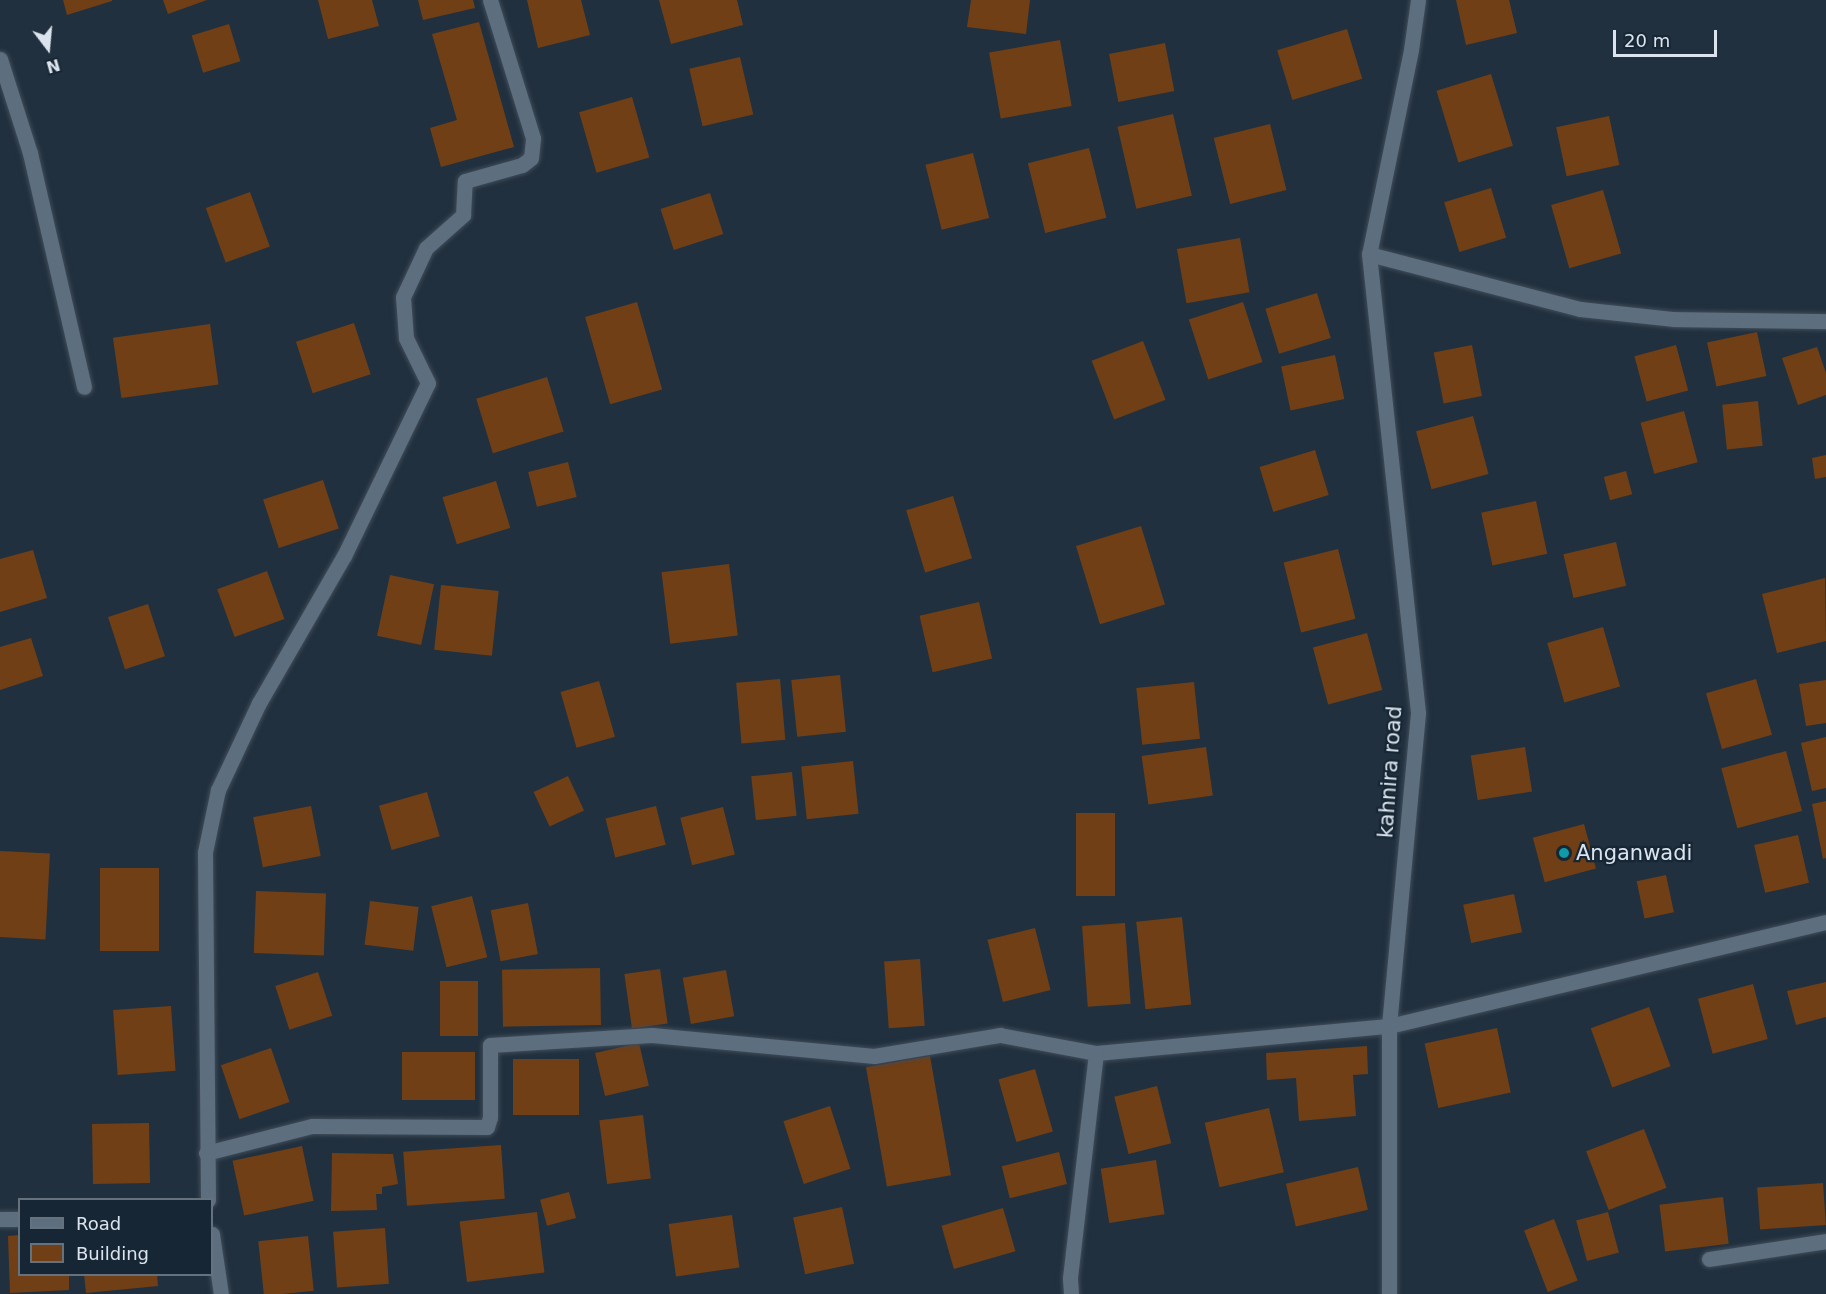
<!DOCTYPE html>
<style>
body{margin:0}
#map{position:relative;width:1826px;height:1294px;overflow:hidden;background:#21303e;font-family:"DejaVu Sans",sans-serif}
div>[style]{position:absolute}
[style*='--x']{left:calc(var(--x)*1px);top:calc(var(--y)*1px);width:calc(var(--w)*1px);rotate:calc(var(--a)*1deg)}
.building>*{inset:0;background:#703f16;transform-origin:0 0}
.roads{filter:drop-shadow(0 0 2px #404c59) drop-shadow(0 0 2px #404c59)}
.minor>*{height:15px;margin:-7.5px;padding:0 7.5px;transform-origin:7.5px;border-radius:7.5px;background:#5d6e7f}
.dots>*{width:16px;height:16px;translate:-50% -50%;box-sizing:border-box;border:3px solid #172634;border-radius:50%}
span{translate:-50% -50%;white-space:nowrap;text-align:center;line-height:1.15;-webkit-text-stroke:4.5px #172634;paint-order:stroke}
.street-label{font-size:21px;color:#dbe4ee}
.poi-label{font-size:21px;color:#dbe4ee}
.left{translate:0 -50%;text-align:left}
.legend{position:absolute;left:18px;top:1198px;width:195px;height:78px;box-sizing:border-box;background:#172634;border:2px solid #65727e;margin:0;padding:8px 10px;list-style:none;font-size:18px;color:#dbe4ee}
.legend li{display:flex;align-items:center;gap:12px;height:30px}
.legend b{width:30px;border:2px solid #65727e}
.north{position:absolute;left:18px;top:18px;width:60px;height:60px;-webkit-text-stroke:4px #172634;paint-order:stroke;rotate:164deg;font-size:16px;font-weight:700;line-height:24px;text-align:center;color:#dbe4ee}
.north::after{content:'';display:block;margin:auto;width:21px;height:27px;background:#dbe4ee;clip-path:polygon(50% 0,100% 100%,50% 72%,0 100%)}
.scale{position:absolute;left:1613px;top:30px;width:104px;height:27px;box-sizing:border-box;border:3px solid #dbe4ee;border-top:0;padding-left:8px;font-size:18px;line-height:21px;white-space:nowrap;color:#dbe4ee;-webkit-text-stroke:4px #172634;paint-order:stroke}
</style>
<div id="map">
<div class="building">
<div style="clip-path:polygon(63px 0,112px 0,112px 1px,67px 15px)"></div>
<div style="clip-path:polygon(163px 0,207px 0,168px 14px)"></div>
<div style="clip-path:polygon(318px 0,372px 0,379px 26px,328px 39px)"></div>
<div style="clip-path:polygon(418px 0,473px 0,475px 8px,423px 20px)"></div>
<div style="clip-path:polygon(527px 0,581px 0,590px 35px,538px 48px)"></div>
<div style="clip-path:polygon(659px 0,737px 0,743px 25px,671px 44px)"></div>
<div style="clip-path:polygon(971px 0,1030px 0,1026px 34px,967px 27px)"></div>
<div style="clip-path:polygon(1456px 0,1509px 0,1517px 33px,1466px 45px)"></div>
<div style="clip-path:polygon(479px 22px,514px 147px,441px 167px,430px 128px,457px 120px,432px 34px)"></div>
<div style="left:229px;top:24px;width:39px;height:39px;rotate:73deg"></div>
<div style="left:1347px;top:29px;width:52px;height:73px;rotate:73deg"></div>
<div style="left:1060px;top:40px;width:67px;height:72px;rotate:80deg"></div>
<div style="left:1165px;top:43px;width:49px;height:57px;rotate:79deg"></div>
<div style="left:740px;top:57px;width:59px;height:52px;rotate:77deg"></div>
<div style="left:1491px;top:74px;width:75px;height:57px;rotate:73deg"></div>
<div style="left:632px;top:97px;width:63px;height:55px;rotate:74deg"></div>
<div style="left:1173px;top:114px;width:84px;height:57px;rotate:77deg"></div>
<div style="left:1609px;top:116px;width:50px;height:54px;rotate:78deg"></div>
<div style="left:1270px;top:124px;width:68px;height:58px;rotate:76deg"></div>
<div style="left:1089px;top:148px;width:72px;height:63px;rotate:76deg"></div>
<div style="left:973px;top:153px;width:67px;height:49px;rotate:76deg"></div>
<div style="left:1491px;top:188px;width:52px;height:49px;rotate:73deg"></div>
<div style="left:1603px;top:190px;width:66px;height:54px;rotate:74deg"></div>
<div style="left:250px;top:192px;width:58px;height:47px;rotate:70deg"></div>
<div style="left:710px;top:193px;width:43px;height:52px;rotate:72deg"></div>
<div style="left:1240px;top:238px;width:55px;height:64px;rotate:80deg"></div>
<div style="left:1317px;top:293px;width:47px;height:54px;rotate:73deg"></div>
<div style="left:637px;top:302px;width:91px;height:54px;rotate:74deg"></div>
<div style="left:1243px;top:302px;width:63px;height:57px;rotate:72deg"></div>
<div style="left:354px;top:323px;width:54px;height:61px;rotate:72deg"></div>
<div style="left:210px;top:324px;width:61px;height:98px;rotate:82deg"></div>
<div style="left:1757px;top:332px;width:45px;height:51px;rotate:78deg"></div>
<div style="left:1143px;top:341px;width:63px;height:55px;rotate:69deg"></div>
<div style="left:1472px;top:345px;width:52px;height:39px;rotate:79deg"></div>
<div style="left:1676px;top:345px;width:47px;height:43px;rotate:75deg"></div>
<div style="clip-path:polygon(1817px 347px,1826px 373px,1826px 395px,1798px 405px,1782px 358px)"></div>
<div style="left:1335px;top:355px;width:45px;height:55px;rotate:78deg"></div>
<div style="left:547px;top:377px;width:57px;height:74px;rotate:73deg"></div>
<div style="left:1758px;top:401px;width:45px;height:36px;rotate:84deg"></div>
<div style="left:1684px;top:411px;width:53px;height:45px;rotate:75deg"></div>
<div style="left:1473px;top:416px;width:60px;height:59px;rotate:75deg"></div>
<div style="left:1315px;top:450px;width:47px;height:58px;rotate:73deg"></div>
<div style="clip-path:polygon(1826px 455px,1826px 477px,1815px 479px,1812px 458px)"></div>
<div style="left:568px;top:462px;width:36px;height:41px;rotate:76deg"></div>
<div style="left:1626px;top:471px;width:24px;height:23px;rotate:75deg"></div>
<div style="left:323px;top:480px;width:51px;height:63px;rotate:72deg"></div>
<div style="left:496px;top:481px;width:49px;height:56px;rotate:73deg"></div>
<div style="left:953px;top:496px;width:65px;height:49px;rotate:73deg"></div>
<div style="left:1536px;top:501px;width:54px;height:56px;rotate:78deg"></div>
<div style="left:1141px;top:526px;width:82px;height:68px;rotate:73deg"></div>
<div style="left:1616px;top:542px;width:45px;height:54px;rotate:77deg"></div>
<div style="left:1338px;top:549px;width:72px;height:56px;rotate:76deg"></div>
<div style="clip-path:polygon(33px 550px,47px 598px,0 612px,0 559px)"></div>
<div style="left:729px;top:564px;width:72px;height:68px;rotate:83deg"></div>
<div style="left:267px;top:571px;width:51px;height:53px;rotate:70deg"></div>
<div style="left:390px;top:575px;width:45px;height:62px;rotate:12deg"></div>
<div style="clip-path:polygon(1825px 578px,1826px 641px,1777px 653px,1762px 594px)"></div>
<div style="left:441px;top:585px;width:58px;height:65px;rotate:6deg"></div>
<div style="left:979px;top:602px;width:58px;height:61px;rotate:77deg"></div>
<div style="left:148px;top:604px;width:55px;height:42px;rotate:72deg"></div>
<div style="left:1603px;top:627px;width:62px;height:58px;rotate:74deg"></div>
<div style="left:1367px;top:633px;width:59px;height:56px;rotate:75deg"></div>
<div style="clip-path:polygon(31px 638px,43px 676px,0 690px,0 647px)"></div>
<div style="left:840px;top:675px;width:57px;height:49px;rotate:84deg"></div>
<div style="left:780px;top:679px;width:61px;height:44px;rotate:85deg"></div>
<div style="left:1756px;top:679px;width:58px;height:52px;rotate:74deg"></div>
<div style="clip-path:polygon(1826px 680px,1826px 723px,1806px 726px,1799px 684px)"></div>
<div style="left:599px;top:681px;width:58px;height:40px;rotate:74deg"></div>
<div style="left:1194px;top:682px;width:57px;height:58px;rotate:84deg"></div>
<div style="clip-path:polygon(1826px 737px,1826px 788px,1812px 791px,1801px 743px)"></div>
<div style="left:1206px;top:747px;width:49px;height:65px;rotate:82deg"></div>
<div style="left:1525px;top:747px;width:45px;height:55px;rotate:81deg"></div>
<div style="left:1786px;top:751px;width:62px;height:67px;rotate:75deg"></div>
<div style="left:853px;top:761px;width:53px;height:52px;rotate:84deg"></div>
<div style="left:792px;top:772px;width:44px;height:41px;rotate:84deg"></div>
<div style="left:568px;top:776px;width:38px;height:38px;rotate:65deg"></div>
<div style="left:427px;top:792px;width:46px;height:50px;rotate:74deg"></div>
<div style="clip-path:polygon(1826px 801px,1826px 858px,1823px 859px,1812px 804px)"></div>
<div style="left:311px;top:806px;width:51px;height:59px;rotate:79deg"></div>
<div style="left:656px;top:806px;width:40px;height:52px;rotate:76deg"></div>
<div style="left:723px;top:807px;width:49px;height:44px;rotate:76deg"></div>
<div style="left:1076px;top:813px;width:39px;height:83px"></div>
<div style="left:1584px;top:824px;width:46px;height:53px;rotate:75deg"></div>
<div style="left:1798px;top:835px;width:49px;height:45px;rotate:77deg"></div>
<div style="left:0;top:851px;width:50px;height:86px;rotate:3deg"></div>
<div style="left:100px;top:868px;width:59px;height:83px"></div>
<div style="left:1666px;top:875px;width:38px;height:30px;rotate:78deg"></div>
<div style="left:256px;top:891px;width:70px;height:62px;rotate:2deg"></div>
<div style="left:1514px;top:894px;width:39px;height:52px;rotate:78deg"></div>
<div style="left:472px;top:896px;width:63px;height:42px;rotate:76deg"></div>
<div style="left:370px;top:901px;width:49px;height:44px;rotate:7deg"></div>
<div style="left:528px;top:903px;width:52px;height:38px;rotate:79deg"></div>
<div style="left:1182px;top:917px;width:88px;height:46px;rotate:84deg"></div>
<div style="left:1125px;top:923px;width:81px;height:43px;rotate:86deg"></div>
<div style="left:1035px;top:928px;width:64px;height:49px;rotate:76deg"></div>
<div style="left:920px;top:959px;width:67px;height:36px;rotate:86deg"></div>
<div style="left:600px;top:968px;width:57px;height:98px;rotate:89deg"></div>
<div style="left:660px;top:969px;width:55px;height:36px;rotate:82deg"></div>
<div style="left:726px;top:970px;width:47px;height:44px;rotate:80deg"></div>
<div style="left:318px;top:972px;width:46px;height:45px;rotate:72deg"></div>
<div style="left:440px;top:981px;width:38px;height:55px"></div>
<div style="clip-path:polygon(1826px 982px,1826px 1017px,1796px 1025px,1787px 991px)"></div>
<div style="left:1753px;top:984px;width:57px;height:57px;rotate:75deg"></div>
<div style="left:171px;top:1006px;width:65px;height:58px;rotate:86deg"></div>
<div style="left:1649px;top:1007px;width:63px;height:62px;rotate:70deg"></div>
<div style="left:1497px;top:1028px;width:66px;height:74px;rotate:78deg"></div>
<div style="left:639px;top:1043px;width:44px;height:45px;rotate:77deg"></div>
<div style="clip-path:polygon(1367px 1046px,1368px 1074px,1353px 1075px,1356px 1116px,1299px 1121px,1296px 1078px,1267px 1080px,1266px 1053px)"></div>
<div style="left:271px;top:1048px;width:57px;height:53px;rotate:71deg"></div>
<div style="left:402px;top:1052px;width:73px;height:48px"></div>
<div style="left:930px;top:1056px;width:121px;height:65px;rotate:80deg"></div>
<div style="left:513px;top:1059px;width:66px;height:56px"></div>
<div style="left:1035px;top:1069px;width:65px;height:38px;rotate:74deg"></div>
<div style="left:1157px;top:1086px;width:59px;height:44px;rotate:76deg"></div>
<div style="left:830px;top:1106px;width:66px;height:49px;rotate:72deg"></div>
<div style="left:1269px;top:1108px;width:66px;height:66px;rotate:77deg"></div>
<div style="left:643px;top:1115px;width:64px;height:44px;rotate:83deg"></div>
<div style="left:149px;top:1123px;width:60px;height:57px;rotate:89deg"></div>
<div style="left:1644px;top:1129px;width:63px;height:62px;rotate:69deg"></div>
<div style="left:501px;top:1145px;width:54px;height:98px;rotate:86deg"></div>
<div style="left:302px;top:1146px;width:56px;height:71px;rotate:78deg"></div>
<div style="left:1059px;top:1152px;width:33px;height:59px;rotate:76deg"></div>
<div style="clip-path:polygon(332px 1153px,393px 1154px,398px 1184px,382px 1187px,382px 1194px,376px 1194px,377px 1210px,331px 1211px)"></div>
<div style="left:1156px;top:1160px;width:55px;height:56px;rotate:81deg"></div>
<div style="left:1358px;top:1167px;width:44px;height:74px;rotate:77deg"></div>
<div style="left:1823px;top:1183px;width:42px;height:66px;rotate:86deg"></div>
<div style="left:569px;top:1192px;width:27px;height:30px;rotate:75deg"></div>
<div style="left:1723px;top:1197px;width:47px;height:64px;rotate:83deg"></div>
<div style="left:842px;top:1207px;width:58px;height:50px;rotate:78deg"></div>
<div style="left:1003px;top:1208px;width:45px;height:64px;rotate:74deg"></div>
<div style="left:537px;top:1212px;width:61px;height:78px;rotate:83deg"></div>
<div style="left:1608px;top:1212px;width:42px;height:33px;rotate:75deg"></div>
<div style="left:732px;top:1215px;width:53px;height:64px;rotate:82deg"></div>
<div style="left:1554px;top:1219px;width:66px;height:32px;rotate:69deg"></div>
<div style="left:385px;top:1228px;width:56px;height:52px;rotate:86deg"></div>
<div style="clip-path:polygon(20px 1235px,20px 1274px,69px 1274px,69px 1290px,10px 1293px,8px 1236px)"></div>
<div style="left:308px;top:1236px;width:55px;height:50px;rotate:84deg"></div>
<div style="clip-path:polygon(84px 1274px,157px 1274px,158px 1286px,86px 1293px)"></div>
</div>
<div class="roads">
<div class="minor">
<div style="--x:1418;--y:0;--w:50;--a:98"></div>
<div style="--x:1411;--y:50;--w:208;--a:101.6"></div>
<div style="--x:1369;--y:254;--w:218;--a:14.6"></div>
<div style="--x:1580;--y:309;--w:95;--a:6.1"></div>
<div style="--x:1674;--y:319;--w:152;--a:0.8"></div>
<div style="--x:0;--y:59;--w:99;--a:72.3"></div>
<div style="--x:30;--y:153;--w:240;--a:77"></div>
<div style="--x:1369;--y:254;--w:462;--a:83.9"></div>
<div style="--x:1418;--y:713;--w:314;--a:95.3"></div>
<div style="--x:1389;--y:1026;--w:268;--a:90"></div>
<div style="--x:1096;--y:1053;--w:294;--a:-5.3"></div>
<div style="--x:1389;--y:1026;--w:449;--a:-13.4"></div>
<div style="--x:206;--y:1153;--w:109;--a:-14.3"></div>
<div style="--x:312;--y:1126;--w:175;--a:0.3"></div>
<div style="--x:487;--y:1127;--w:10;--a:-73"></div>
<div style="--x:490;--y:1117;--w:72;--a:-90"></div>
<div style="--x:490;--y:1045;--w:162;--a:-3.5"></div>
<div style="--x:652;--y:1035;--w:223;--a:5.4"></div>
<div style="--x:874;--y:1056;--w:128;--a:-9.5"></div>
<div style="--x:1000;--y:1035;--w:98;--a:10.6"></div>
<div style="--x:1096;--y:1053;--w:227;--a:96.6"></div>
<div style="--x:1070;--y:1279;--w:15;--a:86"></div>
<div style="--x:208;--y:1200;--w:348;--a:-90.5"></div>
<div style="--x:205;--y:852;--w:63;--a:-78.2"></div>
<div style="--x:218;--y:790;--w:96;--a:-64.8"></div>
<div style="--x:259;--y:703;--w:170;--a:-60"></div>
<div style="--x:344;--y:556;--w:192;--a:-64.1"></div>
<div style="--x:428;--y:383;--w:50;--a:-116.1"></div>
<div style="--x:406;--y:338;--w:41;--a:-94.2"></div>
<div style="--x:403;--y:297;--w:54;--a:-64.9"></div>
<div style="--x:426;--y:248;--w:50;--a:-41.7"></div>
<div style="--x:463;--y:215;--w:34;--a:-87"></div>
<div style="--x:465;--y:181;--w:59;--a:-15.7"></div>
<div style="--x:522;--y:165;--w:11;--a:-38"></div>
<div style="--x:531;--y:158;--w:20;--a:-84"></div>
<div style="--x:533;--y:138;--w:145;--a:-107.3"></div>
<div style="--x:0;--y:1219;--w:20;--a:0"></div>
<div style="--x:212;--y:1234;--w:61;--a:81.5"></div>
<div style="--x:1709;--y:1259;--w:118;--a:-8.7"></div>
</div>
</div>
<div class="dots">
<div style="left:1564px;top:853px;background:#0f9aa8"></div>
</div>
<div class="street-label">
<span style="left:1390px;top:772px;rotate:-86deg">kahnira road</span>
</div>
<div class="poi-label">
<span class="left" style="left:1576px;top:853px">Anganwadi</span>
</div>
<ul class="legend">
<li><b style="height:8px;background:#5d6e7f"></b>Road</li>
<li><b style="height:16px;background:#703f16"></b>Building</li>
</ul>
<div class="north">N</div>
<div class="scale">20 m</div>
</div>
